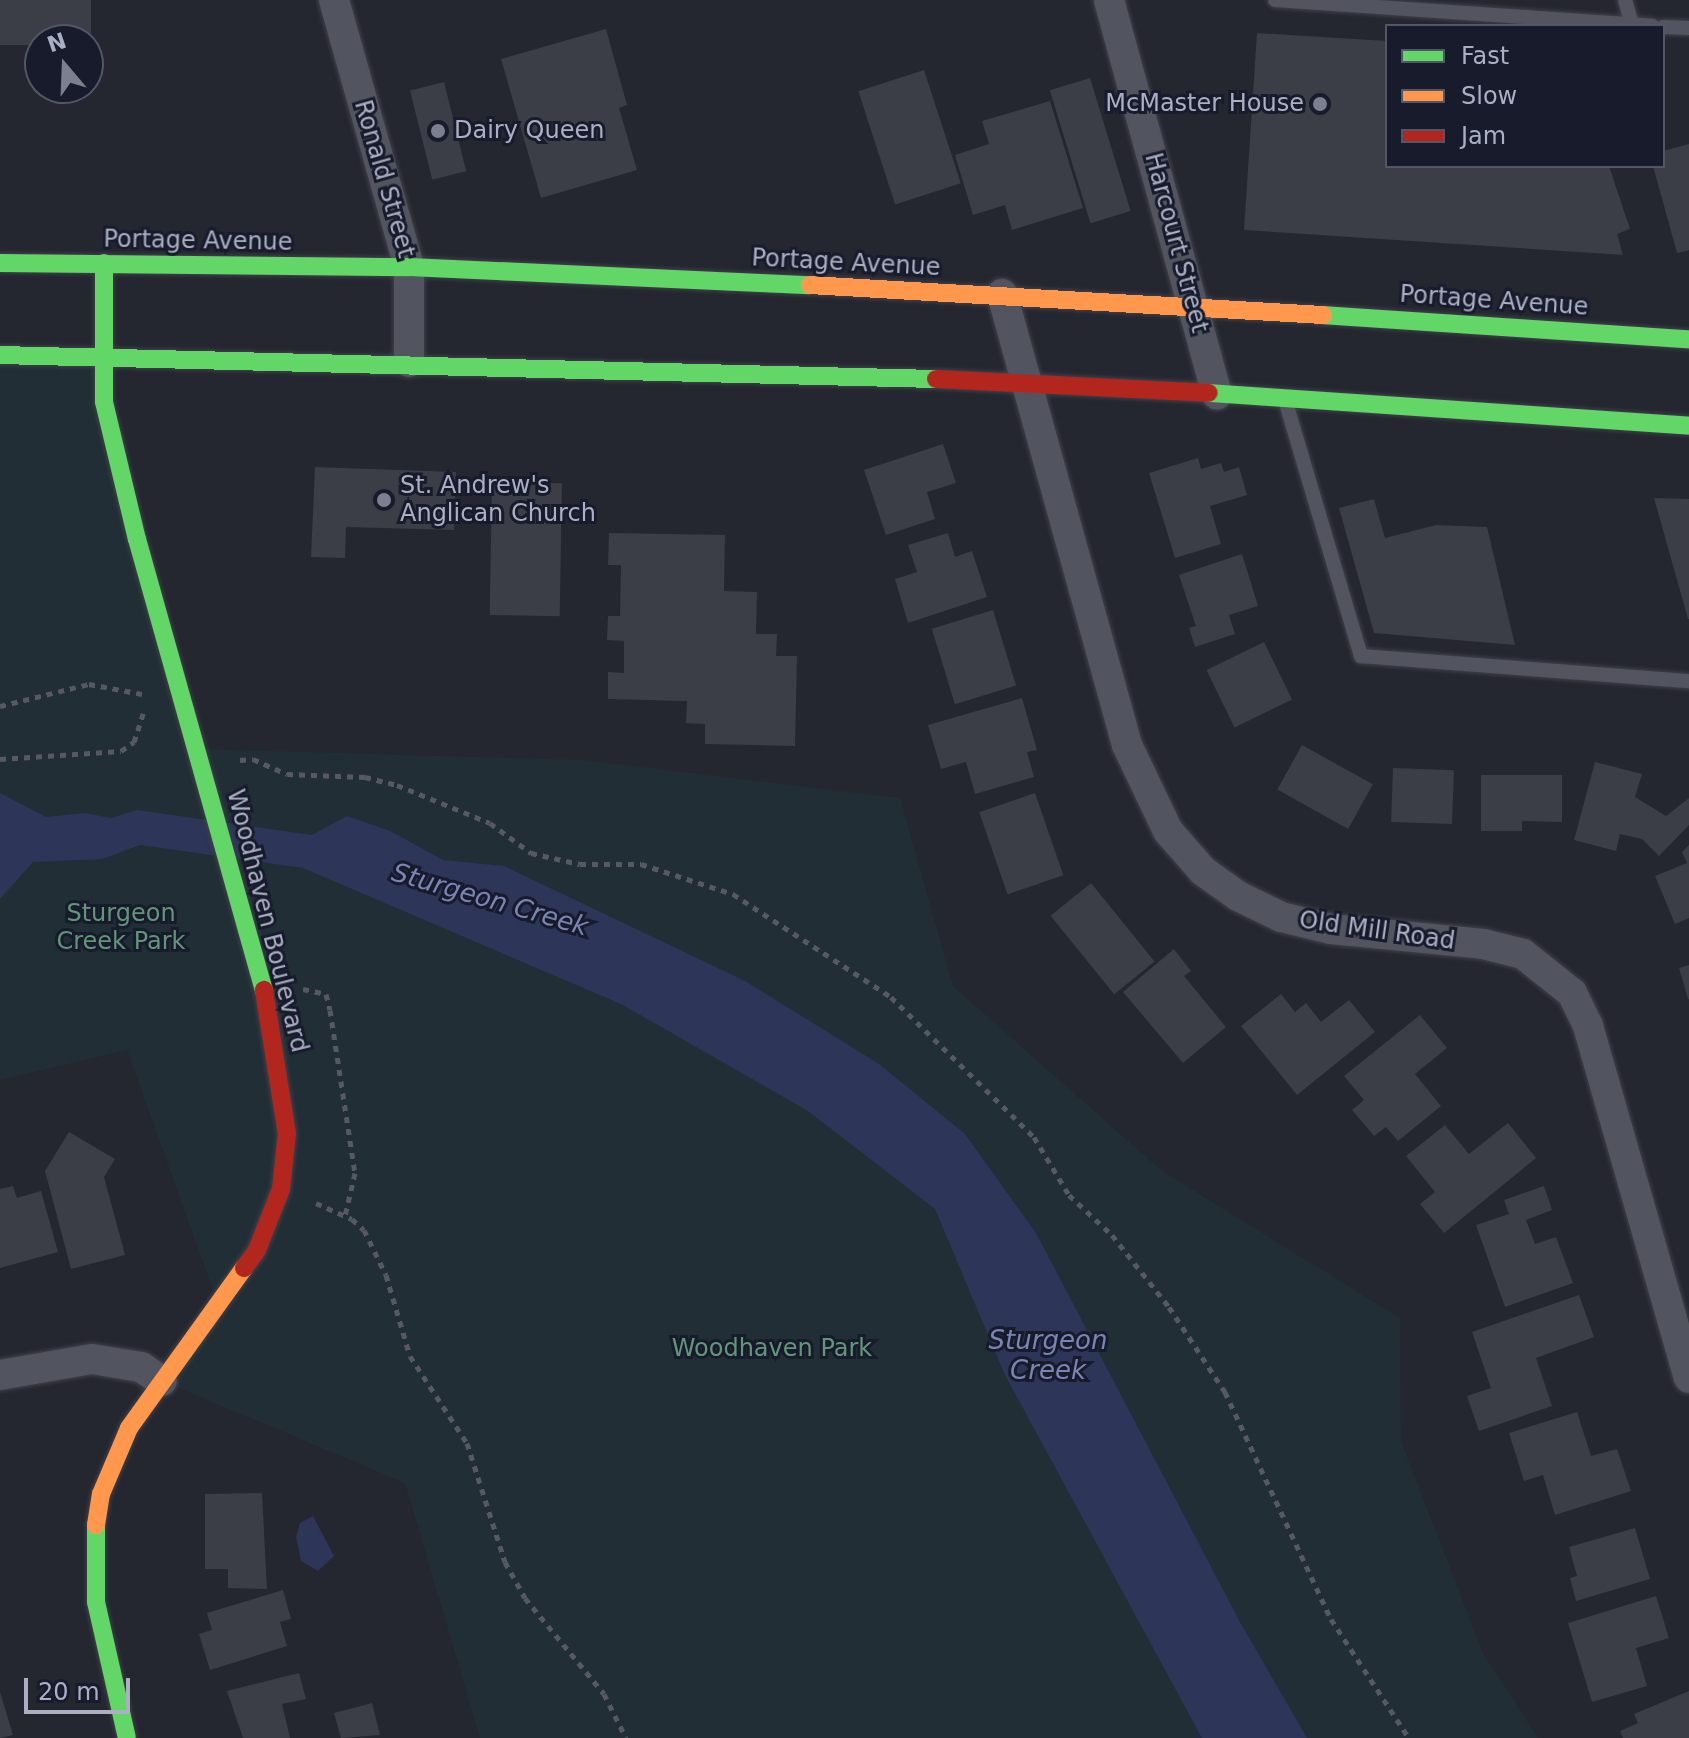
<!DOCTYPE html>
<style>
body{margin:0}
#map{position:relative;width:1689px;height:1738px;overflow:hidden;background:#242630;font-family:"DejaVu Sans",sans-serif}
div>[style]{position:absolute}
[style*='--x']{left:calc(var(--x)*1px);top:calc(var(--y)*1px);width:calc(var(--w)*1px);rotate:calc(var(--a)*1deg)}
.green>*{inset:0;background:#212e36}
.water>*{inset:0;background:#2d3558}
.building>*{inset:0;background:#3b3d47;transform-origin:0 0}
.path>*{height:5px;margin-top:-2.5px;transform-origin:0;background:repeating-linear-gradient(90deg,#565963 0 6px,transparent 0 12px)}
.roads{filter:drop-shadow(0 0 2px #40414a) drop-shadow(0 0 2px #40414a)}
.lane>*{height:14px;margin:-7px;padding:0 7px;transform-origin:7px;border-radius:7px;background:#525560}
.street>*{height:30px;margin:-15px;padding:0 15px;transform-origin:15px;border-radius:15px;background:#525560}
.fast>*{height:18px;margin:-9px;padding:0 9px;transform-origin:9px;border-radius:9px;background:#63d668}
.slow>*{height:18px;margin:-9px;padding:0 9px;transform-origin:9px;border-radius:9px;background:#ff974d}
.jam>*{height:18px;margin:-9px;padding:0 9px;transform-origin:9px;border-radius:9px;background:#b3261e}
.dots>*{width:22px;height:22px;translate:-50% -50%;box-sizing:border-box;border:4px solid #171b2b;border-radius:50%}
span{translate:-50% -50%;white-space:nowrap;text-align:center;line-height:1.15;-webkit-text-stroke:6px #171b2b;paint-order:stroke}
.poi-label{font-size:24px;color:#abafc4}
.right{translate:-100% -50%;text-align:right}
.left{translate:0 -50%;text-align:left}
.street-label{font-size:24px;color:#abafc4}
.park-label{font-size:24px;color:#629579}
.water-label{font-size:26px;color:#7985b3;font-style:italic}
.legend{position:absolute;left:1385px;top:24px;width:280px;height:144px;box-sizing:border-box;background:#171b2b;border:2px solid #525668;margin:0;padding:10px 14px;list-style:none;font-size:24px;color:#abafc4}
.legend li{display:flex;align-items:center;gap:16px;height:40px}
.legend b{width:40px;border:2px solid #525668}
.north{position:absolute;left:24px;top:24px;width:80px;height:80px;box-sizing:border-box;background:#171b2b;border:2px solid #525668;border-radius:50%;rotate:341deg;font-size:22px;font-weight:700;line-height:32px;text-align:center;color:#abafc4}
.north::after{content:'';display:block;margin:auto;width:28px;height:36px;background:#7c7f90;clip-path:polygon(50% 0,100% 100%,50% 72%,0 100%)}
.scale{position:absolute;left:24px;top:1678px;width:106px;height:36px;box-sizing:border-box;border:4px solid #abafc4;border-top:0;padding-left:10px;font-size:24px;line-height:28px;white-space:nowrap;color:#abafc4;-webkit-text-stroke:6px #171b2b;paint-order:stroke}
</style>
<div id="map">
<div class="green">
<div style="clip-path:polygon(0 355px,105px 357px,197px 749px,584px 760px,900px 798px,953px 986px,1162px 1171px,1400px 1318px,1401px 1441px,1483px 1653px,1538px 1738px,480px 1738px,405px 1483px,162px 1381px,219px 1307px,127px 1050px,0 1080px)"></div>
</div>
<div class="water">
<div style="clip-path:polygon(0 793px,46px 817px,85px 813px,111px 818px,137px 810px,312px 835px,347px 816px,390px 831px,443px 860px,504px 866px,745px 981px,879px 1064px,965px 1134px,1036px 1233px,1241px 1624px,1307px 1738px,1202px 1738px,1005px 1375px,935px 1209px,808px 1111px,621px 1004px,303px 868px,140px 845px,102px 859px,33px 862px,0 899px)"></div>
<div style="clip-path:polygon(313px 1516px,334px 1556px,318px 1571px,301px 1561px,296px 1537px,300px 1523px)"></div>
</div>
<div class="building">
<div style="left:0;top:0;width:91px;height:45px"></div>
<div style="clip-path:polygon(606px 29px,627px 105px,619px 108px,637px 170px,541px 198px,501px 59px)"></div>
<div style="clip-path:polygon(1257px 33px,1387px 41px,1387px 166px,1609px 166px,1630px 229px,1617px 234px,1623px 255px,1244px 230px)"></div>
<div style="left:924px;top:70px;width:119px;height:69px;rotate:72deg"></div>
<div style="left:1090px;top:78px;width:139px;height:42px;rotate:73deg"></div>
<div style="left:444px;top:82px;width:92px;height:35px;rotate:76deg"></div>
<div style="clip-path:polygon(1050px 101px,1083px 208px,1012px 230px,1005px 205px,973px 215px,955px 155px,989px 144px,982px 121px)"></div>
<div style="clip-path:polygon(1689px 144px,1689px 250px,1677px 253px,1653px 166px,1663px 166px,1663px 151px)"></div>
<div style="clip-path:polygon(943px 444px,956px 483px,927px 492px,935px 519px,886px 535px,864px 470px)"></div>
<div style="clip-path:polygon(1198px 458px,1201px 469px,1221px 463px,1224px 472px,1239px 467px,1247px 495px,1210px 506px,1221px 544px,1175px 558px,1149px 473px)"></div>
<div style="clip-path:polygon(315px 467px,456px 472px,454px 530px,346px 527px,345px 558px,311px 557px)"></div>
<div style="left:492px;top:482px;width:70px;height:133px;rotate:1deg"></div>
<div style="clip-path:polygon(1654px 498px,1689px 499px,1689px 619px,1688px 619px)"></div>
<div style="clip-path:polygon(1374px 499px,1385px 538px,1436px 525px,1487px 527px,1515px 645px,1374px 633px,1339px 508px)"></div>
<div style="clip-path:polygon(609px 533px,725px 535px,724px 591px,757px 592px,756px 634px,777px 634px,776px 656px,797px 656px,795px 746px,705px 744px,705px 724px,686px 723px,687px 701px,608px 699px,608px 672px,624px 673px,624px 641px,607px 640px,608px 616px,620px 616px,621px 565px,608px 565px)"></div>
<div style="clip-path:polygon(948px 533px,955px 557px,972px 551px,987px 597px,908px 623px,895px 579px,917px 572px,908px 545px)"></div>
<div style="clip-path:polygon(1242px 554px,1258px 606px,1229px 615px,1235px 634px,1195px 647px,1189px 628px,1196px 626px,1179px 575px)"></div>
<div style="left:993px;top:610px;width:79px;height:64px;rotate:73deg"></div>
<div style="left:1264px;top:642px;width:64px;height:64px;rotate:64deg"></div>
<div style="clip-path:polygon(1022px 698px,1037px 750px,1027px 752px,1034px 777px,975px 794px,966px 762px,941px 769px,928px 725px)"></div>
<div style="left:1302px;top:745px;width:81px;height:51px;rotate:29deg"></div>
<div style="clip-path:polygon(1595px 762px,1642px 774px,1635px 797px,1666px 816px,1689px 798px,1689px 825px,1659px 856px,1642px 839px,1620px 834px,1616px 851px,1574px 840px)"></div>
<div style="left:1393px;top:768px;width:61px;height:54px;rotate:2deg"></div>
<div style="clip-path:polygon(1481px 775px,1562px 775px,1562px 822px,1522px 821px,1522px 831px,1481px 831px)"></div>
<div style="left:1035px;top:793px;width:87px;height:59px;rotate:71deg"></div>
<div style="clip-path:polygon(1689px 845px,1689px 918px,1675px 924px,1655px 876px,1687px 863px,1682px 852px)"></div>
<div style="left:1091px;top:883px;width:101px;height:52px;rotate:51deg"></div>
<div style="clip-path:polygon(1174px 949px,1191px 971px,1184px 976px,1226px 1027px,1183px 1063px,1123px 992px)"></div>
<div style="clip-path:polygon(1689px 965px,1689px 999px,1688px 999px,1679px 968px)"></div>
<div style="clip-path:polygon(1281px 994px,1295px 1012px,1306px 1003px,1321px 1022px,1349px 1000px,1375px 1032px,1297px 1095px,1241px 1026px)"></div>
<div style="clip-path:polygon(1420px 1015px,1447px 1048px,1415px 1074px,1441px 1106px,1398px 1141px,1386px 1127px,1374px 1136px,1352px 1110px,1364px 1100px,1344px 1076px)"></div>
<div style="clip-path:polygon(1508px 1123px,1536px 1158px,1444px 1233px,1420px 1204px,1435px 1192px,1406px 1156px,1445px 1125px,1469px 1154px)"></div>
<div style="clip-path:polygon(69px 1132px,115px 1159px,104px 1177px,125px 1255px,71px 1269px,45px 1171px)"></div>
<div style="clip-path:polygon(13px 1186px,17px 1198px,41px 1191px,58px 1252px,0 1268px,0 1189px)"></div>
<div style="clip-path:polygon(1544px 1186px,1552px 1210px,1526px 1220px,1535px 1244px,1556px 1237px,1573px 1283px,1505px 1307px,1476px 1225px,1509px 1214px,1504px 1200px)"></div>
<div style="clip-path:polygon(1579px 1295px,1594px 1337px,1536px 1358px,1552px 1406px,1479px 1431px,1467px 1396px,1491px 1388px,1472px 1332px)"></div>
<div style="clip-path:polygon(1577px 1412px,1591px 1456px,1617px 1449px,1631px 1491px,1555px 1515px,1543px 1475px,1524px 1481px,1509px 1433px)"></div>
<div style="clip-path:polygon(262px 1493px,267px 1589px,228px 1588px,228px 1569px,205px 1569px,205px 1494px)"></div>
<div style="clip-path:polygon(1635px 1528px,1650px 1579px,1576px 1601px,1570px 1578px,1577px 1576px,1569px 1547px)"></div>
<div style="clip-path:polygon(283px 1590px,291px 1619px,280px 1622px,287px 1646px,210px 1670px,199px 1634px,212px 1630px,207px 1613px)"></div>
<div style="clip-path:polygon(1656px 1596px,1669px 1638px,1636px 1648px,1647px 1686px,1592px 1702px,1568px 1623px)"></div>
<div style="clip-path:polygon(299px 1673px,306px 1699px,282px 1704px,290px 1738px,243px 1738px,227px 1691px)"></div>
<div style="clip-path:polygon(1689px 1691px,1689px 1738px,1623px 1738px,1620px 1731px,1638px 1723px,1634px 1714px)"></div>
<div style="clip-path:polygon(0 1692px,13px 1735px,0 1738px)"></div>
<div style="clip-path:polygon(372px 1703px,380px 1735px,341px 1738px,334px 1713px)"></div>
</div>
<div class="path">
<div style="--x:0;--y:706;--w:92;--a:-13.9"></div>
<div style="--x:89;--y:684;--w:54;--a:10.7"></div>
<div style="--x:0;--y:759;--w:121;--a:-3.8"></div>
<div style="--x:121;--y:751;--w:16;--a:-35"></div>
<div style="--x:134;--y:742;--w:32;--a:-72"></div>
<div style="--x:240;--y:760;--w:13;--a:-4"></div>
<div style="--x:253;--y:759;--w:37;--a:24"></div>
<div style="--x:287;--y:774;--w:78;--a:2.2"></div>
<div style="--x:365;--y:777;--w:33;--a:14"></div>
<div style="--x:397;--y:785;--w:100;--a:22.2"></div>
<div style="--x:490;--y:823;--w:51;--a:36.2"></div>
<div style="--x:531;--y:853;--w:50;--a:12.7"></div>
<div style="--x:580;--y:864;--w:61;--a:0"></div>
<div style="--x:641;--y:864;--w:97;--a:18.1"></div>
<div style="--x:733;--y:894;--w:189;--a:33.1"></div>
<div style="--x:891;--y:997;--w:200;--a:44.4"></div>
<div style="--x:1034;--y:1137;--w:68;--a:58.9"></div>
<div style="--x:1069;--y:1195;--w:59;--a:42.9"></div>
<div style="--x:1112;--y:1235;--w:92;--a:51.6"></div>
<div style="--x:1169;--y:1307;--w:102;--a:56.6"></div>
<div style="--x:1225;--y:1392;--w:251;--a:65"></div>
<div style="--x:1331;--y:1619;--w:142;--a:56.8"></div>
<div style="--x:303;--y:989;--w:24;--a:12"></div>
<div style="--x:326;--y:994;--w:16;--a:76"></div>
<div style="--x:330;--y:1010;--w:165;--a:81.3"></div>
<div style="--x:355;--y:1173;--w:44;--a:103.1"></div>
<div style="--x:316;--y:1203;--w:39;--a:24"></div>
<div style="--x:352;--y:1219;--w:16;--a:43"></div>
<div style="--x:364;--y:1230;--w:50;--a:63.9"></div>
<div style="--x:386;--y:1275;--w:84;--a:73.5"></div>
<div style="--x:410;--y:1356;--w:104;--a:56.8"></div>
<div style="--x:467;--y:1443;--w:125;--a:72.3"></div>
<div style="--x:505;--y:1562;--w:41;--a:60.9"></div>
<div style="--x:525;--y:1598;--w:124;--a:50.5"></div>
<div style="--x:604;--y:1694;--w:49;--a:63.4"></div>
</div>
<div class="roads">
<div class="lane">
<div style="--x:1275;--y:0;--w:378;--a:3.9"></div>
<div style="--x:1625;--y:0;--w:26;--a:74"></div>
<div style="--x:1663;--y:27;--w:26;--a:2"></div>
<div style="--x:1286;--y:403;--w:264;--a:73.5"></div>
<div style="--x:1361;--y:656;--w:329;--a:4.4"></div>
</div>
<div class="street">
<div style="--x:334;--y:0;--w:277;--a:74.3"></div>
<div style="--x:409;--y:267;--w:95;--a:90"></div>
<div style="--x:1109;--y:0;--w:409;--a:74.7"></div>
<div style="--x:1002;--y:294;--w:468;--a:74.5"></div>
<div style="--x:1127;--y:745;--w:95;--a:64.5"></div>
<div style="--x:1168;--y:831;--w:53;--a:48.8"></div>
<div style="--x:1203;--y:871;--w:43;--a:35.5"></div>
<div style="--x:1238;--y:896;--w:48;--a:26"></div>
<div style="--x:1281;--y:917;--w:51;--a:13.5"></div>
<div style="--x:1331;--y:929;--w:153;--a:5.6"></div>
<div style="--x:1483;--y:944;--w:41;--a:14"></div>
<div style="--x:1523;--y:954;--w:63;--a:38.5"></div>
<div style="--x:1572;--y:993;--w:37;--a:64"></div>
<div style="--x:1588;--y:1026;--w:366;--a:74"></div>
<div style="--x:0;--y:1375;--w:93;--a:-9.9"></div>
<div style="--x:92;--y:1359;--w:50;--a:9.3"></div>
<div style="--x:141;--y:1367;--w:25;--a:34"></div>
</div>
<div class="fast">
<div style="--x:0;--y:263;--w:409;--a:0.6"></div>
<div style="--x:409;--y:267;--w:401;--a:2.6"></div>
<div style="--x:104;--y:263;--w:139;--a:90"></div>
<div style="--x:104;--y:402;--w:141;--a:76.5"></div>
<div style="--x:137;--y:539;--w:469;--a:74.3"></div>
<div style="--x:1323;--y:315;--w:367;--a:3.8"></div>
<div style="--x:0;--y:355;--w:936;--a:1.47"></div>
<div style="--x:1209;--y:393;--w:481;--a:3.9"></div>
<div style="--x:96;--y:1525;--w:77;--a:90"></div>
<div style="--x:96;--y:1602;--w:139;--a:77.2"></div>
</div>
<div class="slow">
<div style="--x:810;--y:285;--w:514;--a:3.35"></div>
<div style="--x:96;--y:1525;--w:31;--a:-81"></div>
<div style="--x:101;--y:1494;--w:72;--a:-67"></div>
<div style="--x:129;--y:1428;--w:197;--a:-54.3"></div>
</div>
<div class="jam">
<div style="--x:936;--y:379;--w:273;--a:2.9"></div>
<div style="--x:244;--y:1268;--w:22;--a:-54"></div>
<div style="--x:257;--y:1250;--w:66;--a:-68.5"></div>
<div style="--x:281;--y:1189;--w:55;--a:-83.8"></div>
<div style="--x:287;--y:1134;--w:146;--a:-99.1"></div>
</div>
</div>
<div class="dots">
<div style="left:1320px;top:104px;background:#7c7f90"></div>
<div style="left:438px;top:131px;background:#7c7f90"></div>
<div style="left:384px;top:500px;background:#7c7f90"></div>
</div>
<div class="poi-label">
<span class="right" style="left:1304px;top:104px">McMaster House</span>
<span class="left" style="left:454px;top:131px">Dairy Queen</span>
<span class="left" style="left:400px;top:500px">St. Andrew's<br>Anglican Church</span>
</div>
<div class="street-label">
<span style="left:384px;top:179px;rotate:74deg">Ronald Street</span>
<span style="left:198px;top:241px;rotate:1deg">Portage Avenue</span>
<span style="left:1176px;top:243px;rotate:75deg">Harcourt Street</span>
<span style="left:846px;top:263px;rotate:3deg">Portage Avenue</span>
<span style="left:1494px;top:301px;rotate:4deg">Portage Avenue</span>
<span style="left:267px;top:921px;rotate:76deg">Woodhaven Boulevard</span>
<span style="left:1377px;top:931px;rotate:8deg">Old Mill Road</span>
</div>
<div class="park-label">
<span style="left:121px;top:928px">Sturgeon<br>Creek Park</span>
<span style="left:772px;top:1349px">Woodhaven Park</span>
</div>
<div class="water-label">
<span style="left:490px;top:900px;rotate:16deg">Sturgeon Creek</span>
<span style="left:1048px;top:1356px">Sturgeon<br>Creek</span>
</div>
<ul class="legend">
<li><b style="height:10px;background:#63d668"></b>Fast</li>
<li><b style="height:10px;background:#ff974d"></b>Slow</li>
<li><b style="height:10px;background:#b3261e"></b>Jam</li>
</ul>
<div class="north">N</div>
<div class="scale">20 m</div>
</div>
